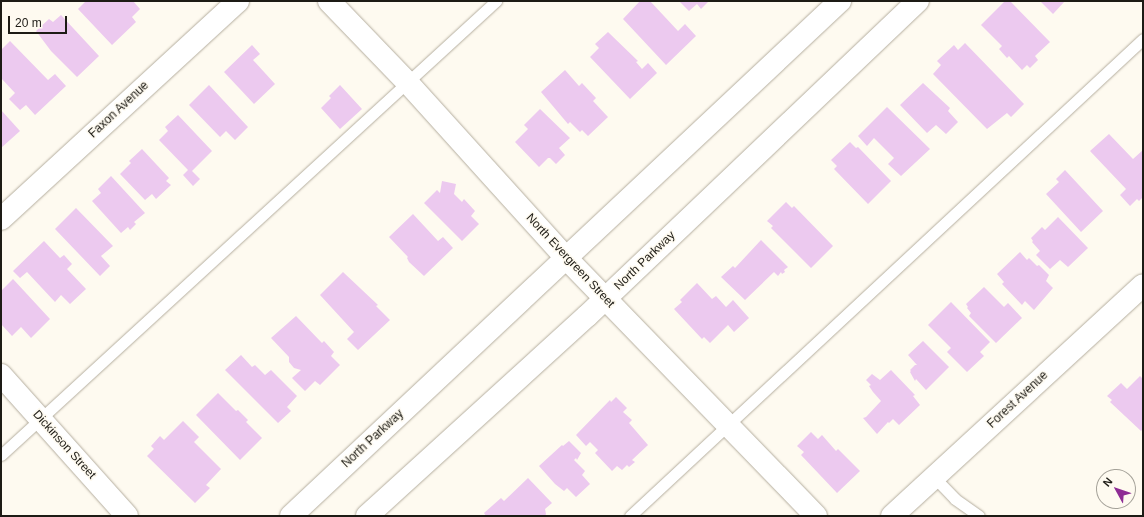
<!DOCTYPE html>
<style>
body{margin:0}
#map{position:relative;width:1144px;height:517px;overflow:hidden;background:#fefaf0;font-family:Arial,sans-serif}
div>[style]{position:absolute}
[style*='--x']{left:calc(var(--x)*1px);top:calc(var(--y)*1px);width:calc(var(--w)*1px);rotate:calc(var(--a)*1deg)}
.building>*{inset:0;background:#ecc9ef}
.roads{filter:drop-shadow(0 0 1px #b5ae9f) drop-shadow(0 0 1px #b5ae9f)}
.lane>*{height:11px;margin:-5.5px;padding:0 5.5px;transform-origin:5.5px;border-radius:5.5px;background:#fff}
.street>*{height:22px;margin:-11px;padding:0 11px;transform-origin:11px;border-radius:11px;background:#fff}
.secondary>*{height:22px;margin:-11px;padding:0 11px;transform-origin:11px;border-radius:11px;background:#fff}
.primary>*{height:22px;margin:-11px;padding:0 11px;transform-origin:11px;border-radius:11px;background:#fff}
span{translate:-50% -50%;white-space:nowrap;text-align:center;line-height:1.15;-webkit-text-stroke:3px #fefaf0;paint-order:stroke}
.street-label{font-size:12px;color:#1d1b15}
.frame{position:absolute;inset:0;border:2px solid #1d1b15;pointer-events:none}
.north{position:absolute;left:1096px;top:469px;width:40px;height:40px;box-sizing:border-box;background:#fefaf0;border:1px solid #a4a198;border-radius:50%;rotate:310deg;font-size:11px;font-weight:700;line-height:16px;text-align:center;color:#1d1b15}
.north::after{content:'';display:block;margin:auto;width:14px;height:18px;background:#8e2c94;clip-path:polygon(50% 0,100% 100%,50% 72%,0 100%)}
.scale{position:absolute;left:8px;top:16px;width:59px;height:18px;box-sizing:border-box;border:2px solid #1d1b15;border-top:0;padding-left:5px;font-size:12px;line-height:14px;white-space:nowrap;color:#1d1b15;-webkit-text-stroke:3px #fefaf0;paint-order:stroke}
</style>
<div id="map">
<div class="building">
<div style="clip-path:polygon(86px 1px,133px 1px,140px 9px,132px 17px,136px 22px,112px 45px,78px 9px)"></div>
<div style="clip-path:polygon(640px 1px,650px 1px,678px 31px,685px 24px,696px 36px,666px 65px,623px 19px)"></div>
<div style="clip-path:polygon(679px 1px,709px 1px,701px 9px,697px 4px,689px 11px)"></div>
<div style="clip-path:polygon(1005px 1px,1010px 1px,1050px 42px,1035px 56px,1038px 60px,1030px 68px,1027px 65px,1022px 70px,1009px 56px,1007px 58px,999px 49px,1002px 46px,981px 25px)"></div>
<div style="clip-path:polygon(1040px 1px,1065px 1px,1053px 14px)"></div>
<div style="clip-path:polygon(61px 15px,99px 56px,77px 77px,51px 51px,36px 31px,49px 19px,53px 22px)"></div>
<div style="clip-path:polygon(608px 32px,638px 61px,636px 62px,642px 69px,648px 63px,657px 73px,630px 99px,590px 57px,599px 48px,595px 44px)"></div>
<div style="clip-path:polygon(10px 41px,48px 80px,55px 74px,66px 86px,35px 115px,26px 105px,20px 110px,9px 99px,15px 93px,1px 78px,1px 50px)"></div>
<div style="clip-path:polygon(965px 43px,1024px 104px,1011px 117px,1007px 113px,987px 129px,933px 74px,941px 65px,937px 61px,954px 45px,958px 50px)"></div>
<div style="clip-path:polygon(252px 45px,260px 54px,253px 60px,275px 84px,254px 104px,224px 72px)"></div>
<div style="clip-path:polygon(565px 70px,579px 86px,582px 83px,596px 98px,593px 101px,608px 117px,588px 136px,582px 130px,580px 132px,570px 122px,568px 124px,541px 92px)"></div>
<div style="clip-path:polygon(923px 83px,950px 108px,948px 111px,958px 122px,946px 134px,936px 125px,927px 133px,900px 105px)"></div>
<div style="clip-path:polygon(209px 85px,248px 127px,235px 140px,226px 131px,220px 137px,189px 105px)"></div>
<div style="clip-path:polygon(340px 85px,362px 109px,340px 129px,321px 108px,331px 98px,329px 96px)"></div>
<div style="clip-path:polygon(887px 107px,930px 149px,901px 176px,888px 164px,894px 158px,874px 138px,867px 146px,858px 136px)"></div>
<div style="clip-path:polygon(540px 109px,570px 138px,559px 148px,565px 155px,556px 164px,550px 158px,548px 158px,539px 167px,515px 142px,528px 129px,524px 125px)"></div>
<div style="clip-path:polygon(1px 110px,20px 131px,1px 148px)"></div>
<div style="clip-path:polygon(178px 115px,212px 151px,192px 171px,200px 179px,193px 186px,183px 175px,188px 170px,159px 140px,168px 131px,165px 127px)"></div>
<div style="clip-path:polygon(1109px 134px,1133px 159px,1143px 150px,1143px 197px,1139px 201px,1137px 199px,1130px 206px,1120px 195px,1126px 189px,1090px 151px)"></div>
<div style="clip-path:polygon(850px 142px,856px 148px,858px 147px,891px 181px,868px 204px,834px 169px,837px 166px,831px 160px)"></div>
<div style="clip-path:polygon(142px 149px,169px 178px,166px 181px,171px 185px,156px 199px,152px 194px,145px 200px,120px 174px,131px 163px,129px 161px)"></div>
<div style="clip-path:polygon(1065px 170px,1103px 211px,1081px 232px,1046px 194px,1059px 182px,1056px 179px)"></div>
<div style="clip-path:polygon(111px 176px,145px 213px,134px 222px,136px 224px,130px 230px,128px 227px,121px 233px,92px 201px,101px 193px,98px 189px)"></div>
<div style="clip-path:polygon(442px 181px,456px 184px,454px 194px,462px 202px,464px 199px,475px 211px,471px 216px,479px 224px,462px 241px,424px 203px,437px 190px,440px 193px)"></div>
<div style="clip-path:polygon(786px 202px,792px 208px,794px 206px,833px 246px,811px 268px,771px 228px,773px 226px,767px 221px)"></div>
<div style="clip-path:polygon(76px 208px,113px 246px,101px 256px,110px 266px,100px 276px,55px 229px)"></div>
<div style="clip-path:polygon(413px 214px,438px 241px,443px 237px,453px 248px,424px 276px,409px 262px,407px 258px,408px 257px,389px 237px)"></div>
<div style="clip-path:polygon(1058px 217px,1088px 248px,1068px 267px,1060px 260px,1050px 269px,1036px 255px,1040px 251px,1032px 242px,1033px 241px,1031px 238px,1042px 227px,1045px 230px)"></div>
<div style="clip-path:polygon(761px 240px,788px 267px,784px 270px,785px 272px,782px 274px,781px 272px,778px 276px,774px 272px,745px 300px,721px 277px,733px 266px,735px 268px)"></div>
<div style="clip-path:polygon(44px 241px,60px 258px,64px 255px,72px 264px,67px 269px,86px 289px,70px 304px,61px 295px,55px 302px,27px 272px,20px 278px,13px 271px)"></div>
<div style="clip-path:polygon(1020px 252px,1027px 260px,1029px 258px,1037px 266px,1039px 265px,1049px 275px,1046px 281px,1053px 288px,1034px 310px,1025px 301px,1022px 305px,1002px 284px,1004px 282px,997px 274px)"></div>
<div style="clip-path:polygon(343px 272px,378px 305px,376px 306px,390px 320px,358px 350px,347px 339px,354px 332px,320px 295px)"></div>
<div style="clip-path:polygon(13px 279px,50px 319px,31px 338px,21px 327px,12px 336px,1px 324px,1px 289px,2px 290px)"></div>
<div style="clip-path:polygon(697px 283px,712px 299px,716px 296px,726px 307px,733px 300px,749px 318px,734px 332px,728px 325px,710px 343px,704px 337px,702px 339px,674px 309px,682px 302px,680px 300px)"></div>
<div style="clip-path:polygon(984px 287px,1004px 307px,1008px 303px,1022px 318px,996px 343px,969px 316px,971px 313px,967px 308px,968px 307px,966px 304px)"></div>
<div style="clip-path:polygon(951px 302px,990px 342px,980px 352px,984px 356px,967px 372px,947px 352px,951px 348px,928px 325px)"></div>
<div style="clip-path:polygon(296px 316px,322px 343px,324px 341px,334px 352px,331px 356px,340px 365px,320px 385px,315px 381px,305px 391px,292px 378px,301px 370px,294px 368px,289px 362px,289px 357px,271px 338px)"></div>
<div style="clip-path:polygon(923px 341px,949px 367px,926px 390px,916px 379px,915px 381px,910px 372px,911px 371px,910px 370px,915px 365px,917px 365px,908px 355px)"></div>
<div style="clip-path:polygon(241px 355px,252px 367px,255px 365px,265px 375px,271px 370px,297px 396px,287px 407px,291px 411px,278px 423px,225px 370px)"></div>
<div style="clip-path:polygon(891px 370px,915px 395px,913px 396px,920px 405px,899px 425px,893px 419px,889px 423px,888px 422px,877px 434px,863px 418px,866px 417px,881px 401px,873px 392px,869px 386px,871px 385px,866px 380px,872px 374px,880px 380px)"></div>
<div style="clip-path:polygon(1140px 376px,1143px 379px,1143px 429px,1141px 431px,1110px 402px,1112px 400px,1107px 396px,1121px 383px,1127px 389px)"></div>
<div style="clip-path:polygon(218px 393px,236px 411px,238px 410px,248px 420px,246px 422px,262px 438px,240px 460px,196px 415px)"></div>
<div style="clip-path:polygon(616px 397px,627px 408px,623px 412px,632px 420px,629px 423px,648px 445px,632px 460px,635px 462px,629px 467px,627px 465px,622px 470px,617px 466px,612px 471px,595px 453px,598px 450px,590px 442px,586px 446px,576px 435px,610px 400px,611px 402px)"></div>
<div style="clip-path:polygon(183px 421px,199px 437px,194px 442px,221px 469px,206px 485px,210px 488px,195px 503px,147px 456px,154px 449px,151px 446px,160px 436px,164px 440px)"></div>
<div style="clip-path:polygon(811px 432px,818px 439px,822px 435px,836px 451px,838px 449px,860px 471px,837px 493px,801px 455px,804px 452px,797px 446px)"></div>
<div style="clip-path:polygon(569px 441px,581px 453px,577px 460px,576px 458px,574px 460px,585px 471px,582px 475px,590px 484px,576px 497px,567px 488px,564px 491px,555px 484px,539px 466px,562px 445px,563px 446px)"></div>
<div style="clip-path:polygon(528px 478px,552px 503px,545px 509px,546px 514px,545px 516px,486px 516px,484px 513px,501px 498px,504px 501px)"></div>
</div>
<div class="roads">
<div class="lane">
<div style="--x:1;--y:455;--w:672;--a:-42.53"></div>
<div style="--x:934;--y:477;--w:30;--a:46"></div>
<div style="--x:955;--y:499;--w:29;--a:35"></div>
<div style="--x:630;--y:516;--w:700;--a:-42.92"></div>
</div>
<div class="street">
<div style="--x:1;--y:219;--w:322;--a:-42.6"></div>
<div style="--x:1;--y:375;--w:189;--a:48.2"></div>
<div style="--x:892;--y:516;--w:341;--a:-42.6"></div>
</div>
<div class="secondary">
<div style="--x:329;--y:1;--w:114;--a:46.1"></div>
<div style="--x:408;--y:83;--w:237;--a:47.9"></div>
<div style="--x:567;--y:259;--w:358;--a:45.9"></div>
</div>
<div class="primary">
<div style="--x:291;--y:516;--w:753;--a:-43.17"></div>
<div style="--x:367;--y:516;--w:297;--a:-42.3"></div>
<div style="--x:587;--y:316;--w:457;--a:-43.6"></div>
</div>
</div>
<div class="street-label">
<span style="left:119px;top:110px;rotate:-43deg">Faxon Avenue</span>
<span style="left:570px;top:261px;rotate:47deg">North Evergreen Street</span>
<span style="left:645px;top:261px;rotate:-44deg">North Parkway</span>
<span style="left:1018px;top:400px;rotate:-43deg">Forest Avenue</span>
<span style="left:373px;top:439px;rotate:-43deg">North Parkway</span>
<span style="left:64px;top:445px;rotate:48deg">Dickinson Street</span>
</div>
<div class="frame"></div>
<div class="north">N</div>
<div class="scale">20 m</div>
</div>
